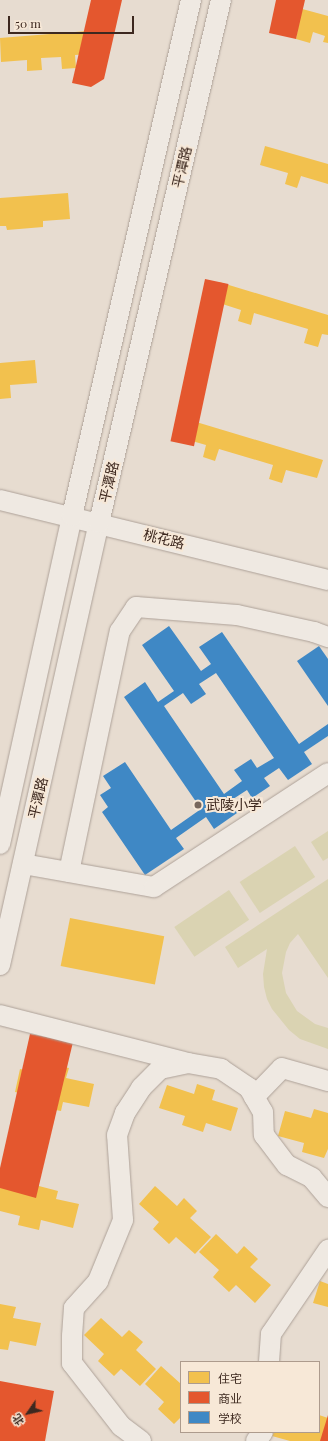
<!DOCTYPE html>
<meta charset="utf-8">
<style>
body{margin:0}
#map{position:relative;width:328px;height:1441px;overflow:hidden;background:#e7dcd0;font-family:"Playfair Display","Noto Sans SC",serif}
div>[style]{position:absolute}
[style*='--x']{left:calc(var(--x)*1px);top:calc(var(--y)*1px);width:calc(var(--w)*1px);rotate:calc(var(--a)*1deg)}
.green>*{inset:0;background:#dad3b2;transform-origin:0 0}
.homes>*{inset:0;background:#f2c14e;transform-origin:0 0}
.shops>*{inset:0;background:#e4572e;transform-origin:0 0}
.schools>*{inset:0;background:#3f88c5}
.roads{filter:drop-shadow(0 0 1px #ada198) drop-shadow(0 0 1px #ada198)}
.minor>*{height:20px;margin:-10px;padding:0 10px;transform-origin:10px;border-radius:10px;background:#efe9e2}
.dots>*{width:11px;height:11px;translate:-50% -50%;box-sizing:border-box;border:2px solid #f7e8d7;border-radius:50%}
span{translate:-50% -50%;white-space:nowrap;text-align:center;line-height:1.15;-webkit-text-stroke:4px #f7e8d7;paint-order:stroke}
.street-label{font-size:14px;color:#3d281f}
.poi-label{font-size:14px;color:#3d281f}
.left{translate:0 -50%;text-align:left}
.legend{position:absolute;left:180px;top:1361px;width:140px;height:72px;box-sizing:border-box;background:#f7e8d7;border:1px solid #ad9b8d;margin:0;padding:5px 7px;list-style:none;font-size:12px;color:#3d281f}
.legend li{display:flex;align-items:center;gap:8px;height:20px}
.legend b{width:20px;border:1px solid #ad9b8d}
.north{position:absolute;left:8px;top:1393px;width:40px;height:40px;-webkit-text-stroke:3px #f7e8d7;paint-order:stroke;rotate:236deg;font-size:11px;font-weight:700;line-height:16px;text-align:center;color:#3d281f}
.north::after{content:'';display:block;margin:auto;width:14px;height:18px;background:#3d281f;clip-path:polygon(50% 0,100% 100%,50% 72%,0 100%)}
.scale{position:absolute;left:8px;top:16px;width:126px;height:18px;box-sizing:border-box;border:2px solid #3d281f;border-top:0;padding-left:5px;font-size:12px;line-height:14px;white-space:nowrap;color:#3d281f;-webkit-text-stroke:3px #f7e8d7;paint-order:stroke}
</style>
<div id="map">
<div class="green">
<div style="clip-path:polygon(328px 831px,328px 858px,323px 861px,311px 842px)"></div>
<div style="left:295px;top:846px;width:37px;height:66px;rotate:57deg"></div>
<div style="clip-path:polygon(328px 879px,328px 978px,298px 934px,290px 943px,286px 952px,282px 973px,286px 993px,297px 1011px,315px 1024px,328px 1028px,328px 1049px,300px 1039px,289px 1030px,272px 1009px,267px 999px,264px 987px,263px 974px,267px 949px,238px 968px,225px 947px)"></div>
<div style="left:229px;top:890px;width:36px;height:66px;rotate:56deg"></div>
</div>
<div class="homes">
<div style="clip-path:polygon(284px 4px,328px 16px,328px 43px,323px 42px,325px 36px,313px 32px,310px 43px,296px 39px,298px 28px,279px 22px)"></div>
<div style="clip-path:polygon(100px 30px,102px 53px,75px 55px,76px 68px,62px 69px,61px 57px,41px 58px,42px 70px,27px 71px,27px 60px,1px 62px,0 38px)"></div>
<div style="clip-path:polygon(265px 146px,328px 164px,328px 184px,301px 176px,297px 188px,285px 184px,288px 173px,260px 165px)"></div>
<div style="clip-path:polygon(68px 193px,70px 219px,43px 221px,43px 227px,7px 230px,6px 226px,0 226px,0 198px)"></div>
<div style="clip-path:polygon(219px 282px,328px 315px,328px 335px,322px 334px,318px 347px,304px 343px,308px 329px,254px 313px,251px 325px,238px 321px,241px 310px,213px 301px)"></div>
<div style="clip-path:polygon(35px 360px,37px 383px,10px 385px,11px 398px,0 399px,0 363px)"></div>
<div style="clip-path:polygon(183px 418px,323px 460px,317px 478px,286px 470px,282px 483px,269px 479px,273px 465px,219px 449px,215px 461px,203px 457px,206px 445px,178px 437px)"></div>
<div style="left:70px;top:918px;width:96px;height:49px;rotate:11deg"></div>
<div style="clip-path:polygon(50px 1064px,69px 1068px,66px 1078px,94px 1084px,89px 1107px,63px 1102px,61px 1111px,40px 1107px,42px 1098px,15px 1092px,20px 1069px,48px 1075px)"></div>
<div style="clip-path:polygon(197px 1084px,215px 1090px,212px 1100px,238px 1108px,231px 1131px,206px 1123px,203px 1132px,182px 1125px,185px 1116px,159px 1108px,167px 1085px,194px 1094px)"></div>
<div style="clip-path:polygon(314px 1109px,328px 1113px,328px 1149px,324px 1158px,302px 1152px,304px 1143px,278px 1136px,285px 1111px,311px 1118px)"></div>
<div style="clip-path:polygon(16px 1180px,58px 1191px,56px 1199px,79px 1204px,73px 1228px,41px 1220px,39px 1230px,18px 1225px,20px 1216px,0 1211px,0 1187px,13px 1191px)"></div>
<div style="clip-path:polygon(155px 1186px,177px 1206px,184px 1198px,197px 1211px,190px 1218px,211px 1237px,195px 1254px,176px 1237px,169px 1244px,153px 1229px,159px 1222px,139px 1204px)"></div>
<div style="clip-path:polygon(216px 1234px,237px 1254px,244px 1246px,258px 1259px,250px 1267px,271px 1285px,255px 1303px,236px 1285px,229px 1292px,213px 1277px,219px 1270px,199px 1252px)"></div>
<div style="clip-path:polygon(320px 1281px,328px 1284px,328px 1307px,313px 1303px)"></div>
<div style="clip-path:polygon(0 1304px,16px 1307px,13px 1318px,41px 1323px,36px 1346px,10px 1341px,8px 1350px,0 1349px)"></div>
<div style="clip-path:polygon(101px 1318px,122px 1337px,129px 1330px,143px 1342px,136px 1350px,156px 1369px,140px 1386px,121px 1369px,114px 1376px,98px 1361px,104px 1354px,84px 1335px)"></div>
<div style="clip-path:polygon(161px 1366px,181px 1384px,181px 1417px,174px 1424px,158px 1409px,164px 1402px,145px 1384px)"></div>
<div style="clip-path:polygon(319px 1415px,328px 1418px,328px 1441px,290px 1441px,272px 1436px,274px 1432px,319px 1432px)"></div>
</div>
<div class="shops">
<div style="clip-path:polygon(91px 0,122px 0,104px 79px,91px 87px,72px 83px)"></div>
<div style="clip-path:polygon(276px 0,305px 0,296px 39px,269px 33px)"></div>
<div style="left:205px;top:279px;width:24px;height:166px;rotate:12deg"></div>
<div style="clip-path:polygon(30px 1034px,73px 1042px,36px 1198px,0 1188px,0 1168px)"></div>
<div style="clip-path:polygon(0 1381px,54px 1391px,45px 1441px,0 1441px)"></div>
<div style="clip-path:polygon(328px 1415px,328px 1441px,320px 1441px)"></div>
</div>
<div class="schools">
<div style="clip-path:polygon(evenodd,169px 626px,201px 671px,211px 664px,199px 647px,222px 632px,299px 744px,328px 724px,328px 736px,304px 752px,312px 764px,288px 780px,279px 768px,264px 778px,270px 786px,252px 798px,247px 790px,230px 801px,237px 813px,214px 829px,206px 817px,176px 838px,184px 849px,145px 875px,102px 812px,108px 807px,100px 795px,111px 788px,103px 776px,125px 762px,171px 830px,201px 809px,124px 697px,145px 682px,158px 702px,174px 691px,142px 645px,169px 626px,216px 673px,274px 758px,257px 768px,251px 759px,234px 770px,242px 781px,224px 794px,164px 706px,183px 693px,191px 704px,206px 694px,199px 684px,216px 673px)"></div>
<div style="clip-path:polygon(319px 646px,328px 659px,328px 706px,297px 661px)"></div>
</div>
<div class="roads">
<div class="minor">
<div style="--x:0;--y:500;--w:338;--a:13.7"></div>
<div style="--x:0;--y:844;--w:336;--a:-77.6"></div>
<div style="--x:72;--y:516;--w:530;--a:-77.01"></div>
<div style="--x:23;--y:864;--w:133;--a:10"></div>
<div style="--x:154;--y:887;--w:208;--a:-33.2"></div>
<div style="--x:69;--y:872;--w:246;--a:-78.1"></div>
<div style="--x:120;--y:631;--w:29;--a:-56"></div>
<div style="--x:136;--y:607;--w:101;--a:4.5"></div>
<div style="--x:237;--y:615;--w:79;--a:12.4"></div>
<div style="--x:314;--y:632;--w:15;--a:20"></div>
<div style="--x:0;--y:965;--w:453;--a:-77.4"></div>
<div style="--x:99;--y:523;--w:537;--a:-76.87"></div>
<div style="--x:0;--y:1015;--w:190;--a:14.3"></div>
<div style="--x:254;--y:1097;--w:40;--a:-46"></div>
<div style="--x:282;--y:1068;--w:48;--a:15.8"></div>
<div style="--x:269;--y:1362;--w:28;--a:-86"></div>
<div style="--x:271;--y:1334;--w:102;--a:-55.8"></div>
<div style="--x:141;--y:1441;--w:25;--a:-143"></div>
<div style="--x:121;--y:1426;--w:80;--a:-127.9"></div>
<div style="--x:72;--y:1363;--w:27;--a:-90"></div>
<div style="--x:72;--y:1336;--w:28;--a:-86"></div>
<div style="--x:74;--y:1308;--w:36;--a:-48"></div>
<div style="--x:98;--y:1281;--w:66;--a:-67.7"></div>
<div style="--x:123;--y:1220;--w:85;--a:-94"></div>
<div style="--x:117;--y:1135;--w:23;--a:-70"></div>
<div style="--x:125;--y:1113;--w:30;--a:-57"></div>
<div style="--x:141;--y:1088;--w:27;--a:-45"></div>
<div style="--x:160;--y:1069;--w:29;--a:-12"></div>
<div style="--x:188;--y:1063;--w:34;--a:10"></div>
<div style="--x:221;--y:1069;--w:34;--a:34"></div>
<div style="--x:249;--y:1088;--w:28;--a:60"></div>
<div style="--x:263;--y:1112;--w:23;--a:88"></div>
<div style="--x:264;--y:1135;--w:38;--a:53"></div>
<div style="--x:287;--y:1165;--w:28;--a:27"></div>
<div style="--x:312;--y:1178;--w:25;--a:50"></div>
<div style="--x:256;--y:1441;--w:11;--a:-52"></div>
</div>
</div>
<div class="dots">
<div style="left:198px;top:805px;background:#78675d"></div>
</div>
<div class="street-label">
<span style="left:182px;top:167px;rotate:-77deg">平潭路</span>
<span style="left:109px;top:482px;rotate:-77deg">平潭路</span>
<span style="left:164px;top:539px;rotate:14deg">桃花路</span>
<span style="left:38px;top:798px;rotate:-77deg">平潭路</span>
</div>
<div class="poi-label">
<span class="left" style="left:206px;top:805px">武陵小学</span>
</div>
<ul class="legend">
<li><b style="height:11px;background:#f2c14e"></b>住宅</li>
<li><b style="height:11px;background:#e4572e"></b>商业</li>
<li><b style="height:11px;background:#3f88c5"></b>学校</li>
</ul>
<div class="north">北</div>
<div class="scale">50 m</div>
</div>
